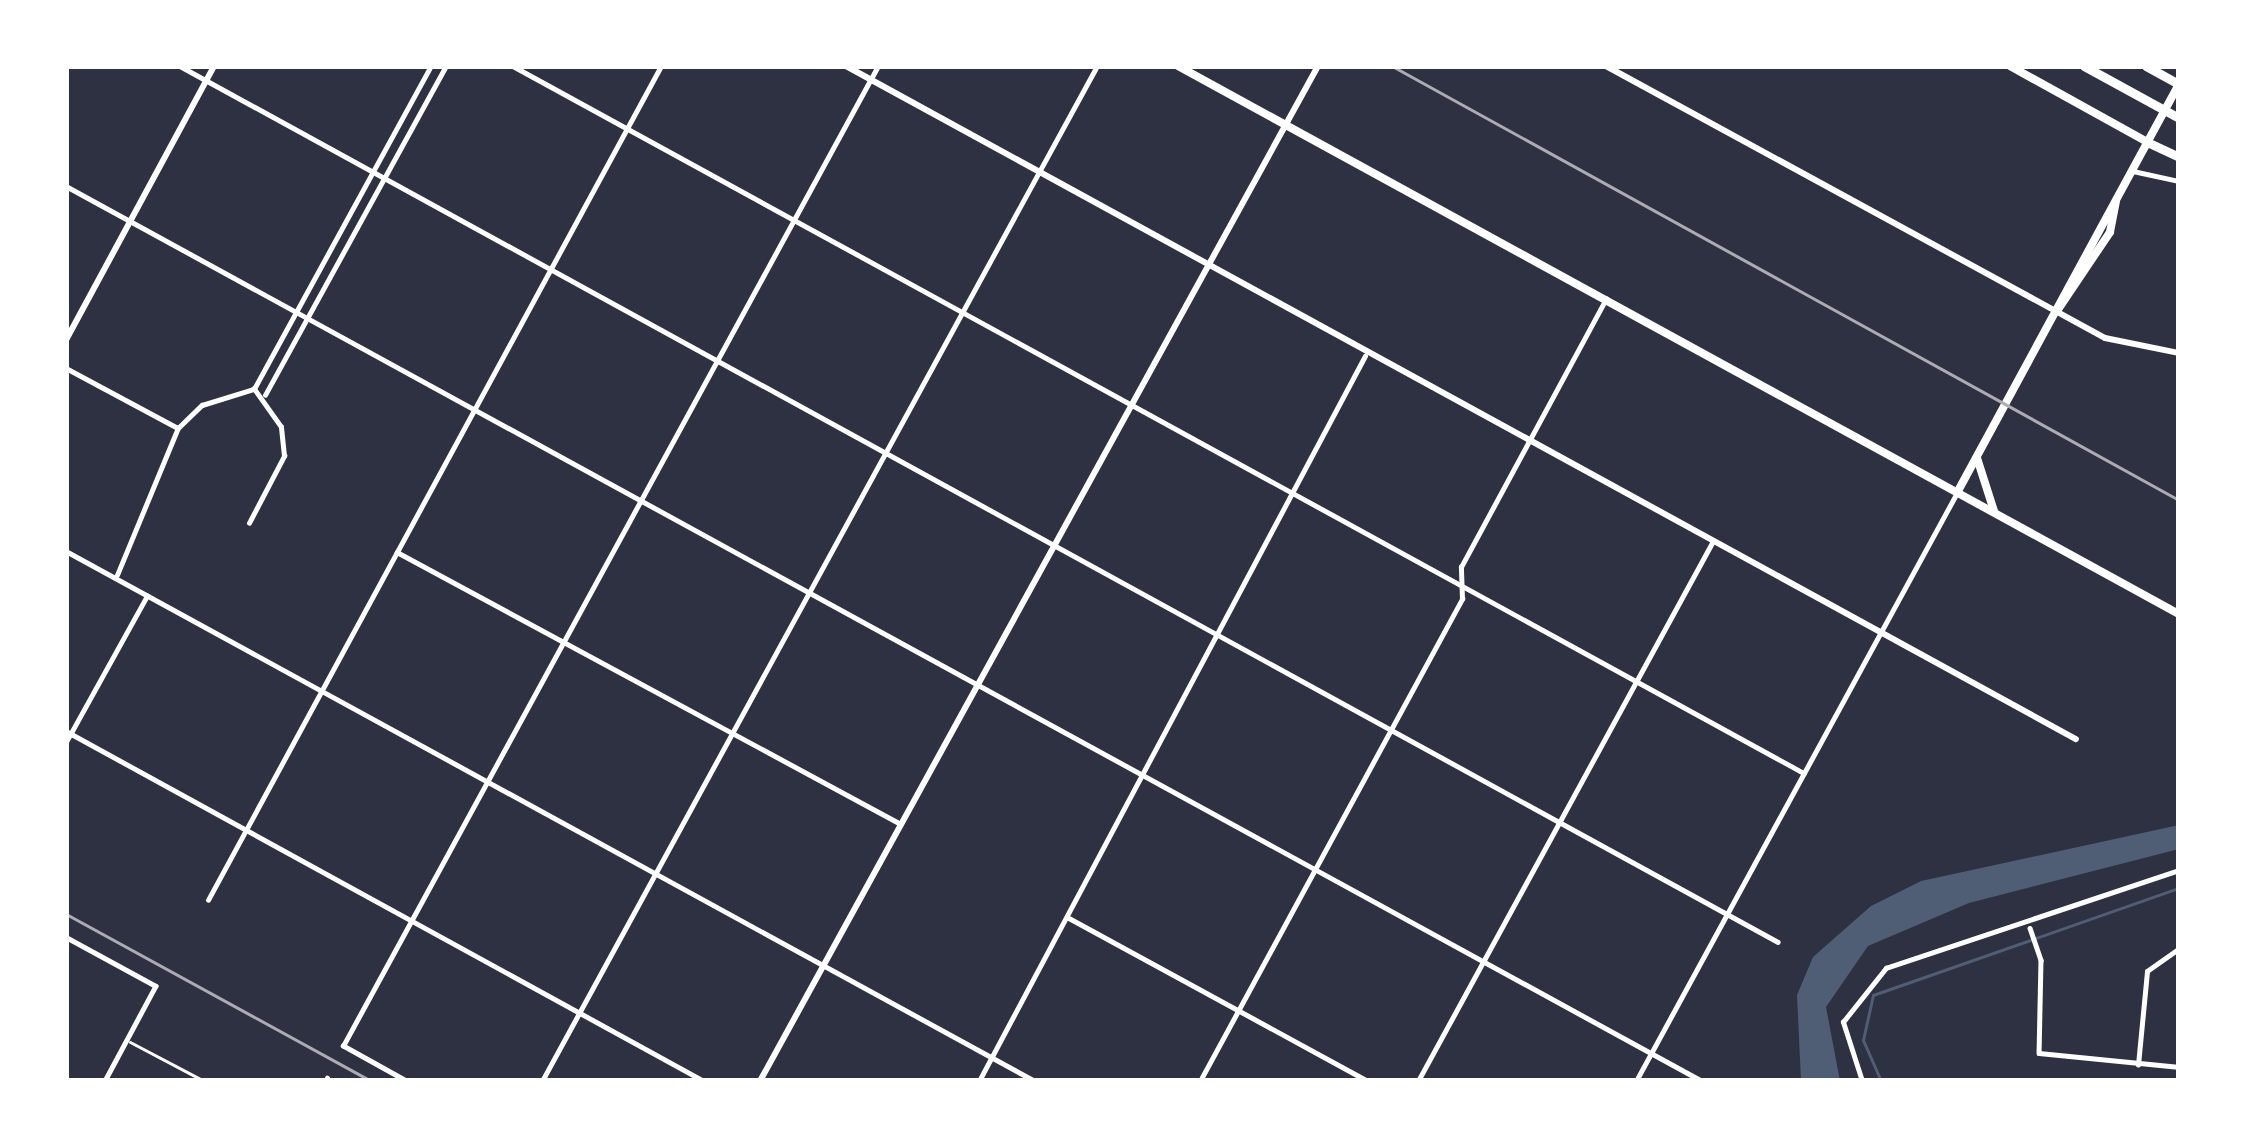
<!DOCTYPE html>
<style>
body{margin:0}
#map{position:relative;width:2245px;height:1147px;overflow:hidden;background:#2d3142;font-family:"Crimson Pro",serif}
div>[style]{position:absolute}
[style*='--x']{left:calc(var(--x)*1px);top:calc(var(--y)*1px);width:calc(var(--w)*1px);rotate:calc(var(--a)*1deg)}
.water>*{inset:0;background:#4f5d75}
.stream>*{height:3px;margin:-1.5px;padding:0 1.5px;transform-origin:1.5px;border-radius:1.5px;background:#4f5d75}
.service>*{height:3px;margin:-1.5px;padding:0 1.5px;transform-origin:1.5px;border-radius:1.5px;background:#fff}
.minor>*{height:4.5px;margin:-2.25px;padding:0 2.25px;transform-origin:2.25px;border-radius:2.25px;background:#fff}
.tertiary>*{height:6px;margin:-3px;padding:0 3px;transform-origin:3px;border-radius:3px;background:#fff}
.primary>*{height:8px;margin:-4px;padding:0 4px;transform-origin:4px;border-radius:4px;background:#fff}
.motorway>*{height:9px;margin:-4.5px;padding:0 4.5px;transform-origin:4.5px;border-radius:4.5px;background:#fff}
.rail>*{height:3px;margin:-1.5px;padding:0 1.5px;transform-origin:1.5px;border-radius:1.5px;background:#abadb3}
span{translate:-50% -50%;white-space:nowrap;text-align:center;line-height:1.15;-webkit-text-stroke:9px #fff;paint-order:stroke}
.frame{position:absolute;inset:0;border:69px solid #fff;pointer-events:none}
</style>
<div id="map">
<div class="water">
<div style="clip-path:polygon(2179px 825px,2179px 849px,1969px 903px,1868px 946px,1826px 1007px,1840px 1081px,1801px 1081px,1797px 995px,1813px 957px,1871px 906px,1921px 881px)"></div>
</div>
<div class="stream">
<div style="--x:1881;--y:1081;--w:45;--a:-113.7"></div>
<div style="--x:1863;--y:1040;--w:46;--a:-77.5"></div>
<div style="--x:1873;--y:995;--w:324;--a:-19.3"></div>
</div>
<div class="service">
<div style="--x:130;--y:1042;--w:84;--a:27.8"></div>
</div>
<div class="minor">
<div style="--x:180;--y:66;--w:1822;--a:28.73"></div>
<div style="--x:513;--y:66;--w:1472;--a:28.71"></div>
<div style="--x:2133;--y:171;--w:47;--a:12.3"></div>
<div style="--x:66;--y:186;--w:1865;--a:28.68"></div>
<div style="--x:66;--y:368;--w:127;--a:28.2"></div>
<div style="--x:254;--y:389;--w:368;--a:-61.3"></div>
<div style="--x:265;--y:395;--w:376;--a:-61.2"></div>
<div style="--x:249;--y:523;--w:76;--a:-62.4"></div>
<div style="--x:284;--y:456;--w:29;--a:-96"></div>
<div style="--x:281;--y:427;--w:47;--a:-125.4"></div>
<div style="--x:66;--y:551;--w:1104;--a:28.68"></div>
<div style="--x:397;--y:552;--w:570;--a:28.36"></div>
<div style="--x:117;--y:575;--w:159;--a:-67.5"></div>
<div style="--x:178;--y:428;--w:33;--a:-44"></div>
<div style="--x:202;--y:405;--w:54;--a:-17.1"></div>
<div style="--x:66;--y:731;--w:728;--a:28.75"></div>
<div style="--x:66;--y:742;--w:167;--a:-61"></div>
<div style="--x:208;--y:900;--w:949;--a:-61.49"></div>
<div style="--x:1069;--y:918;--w:341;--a:28.6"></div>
<div style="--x:2030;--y:928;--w:34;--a:71"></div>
<div style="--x:2041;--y:960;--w:93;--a:91.2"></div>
<div style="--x:2039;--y:1053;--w:141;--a:5.7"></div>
<div style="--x:66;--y:937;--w:102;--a:28.6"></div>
<div style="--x:156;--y:986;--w:108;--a:118.2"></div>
<div style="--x:2138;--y:1065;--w:94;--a:-84.5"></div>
<div style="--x:2147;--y:971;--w:39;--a:-35"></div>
<div style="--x:326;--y:1081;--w:3;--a:-72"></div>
<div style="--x:406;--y:1081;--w:72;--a:-150.9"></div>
<div style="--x:343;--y:1046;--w:1117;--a:-61.37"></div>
<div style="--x:542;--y:1081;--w:1157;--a:-61.33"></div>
<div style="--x:979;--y:1081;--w:821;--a:-61.97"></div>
<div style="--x:1200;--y:1081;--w:549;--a:-61.47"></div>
<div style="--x:1462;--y:599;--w:32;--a:-92"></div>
<div style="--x:1461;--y:567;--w:305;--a:-61.6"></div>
<div style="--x:1418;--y:1081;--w:615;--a:-61.35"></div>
<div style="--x:1636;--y:1081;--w:672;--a:-61.38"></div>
<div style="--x:1862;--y:1081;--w:62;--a:-107.9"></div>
<div style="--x:1843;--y:1022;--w:69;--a:-51.5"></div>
<div style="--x:1886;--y:968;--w:309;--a:-18.5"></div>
</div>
<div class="tertiary">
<div style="--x:846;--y:66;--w:1402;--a:28.69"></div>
<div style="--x:1606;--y:66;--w:568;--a:28.59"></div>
<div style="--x:2105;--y:338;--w:76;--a:11.5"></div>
<div style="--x:66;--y:340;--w:311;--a:-61.6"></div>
<div style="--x:760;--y:1081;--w:1158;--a:-61.2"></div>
</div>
<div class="primary">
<div style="--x:1178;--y:66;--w:1141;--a:28.7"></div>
<div style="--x:2010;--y:66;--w:157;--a:29"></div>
<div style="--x:2057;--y:311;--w:95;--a:-56.1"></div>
<div style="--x:2110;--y:232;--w:31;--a:-79"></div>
<div style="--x:1977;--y:458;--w:56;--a:72.2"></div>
<div style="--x:1958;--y:491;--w:463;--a:-61.5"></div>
</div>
<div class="motorway">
<div style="--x:2084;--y:66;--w:108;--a:28.7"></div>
<div style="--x:2146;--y:66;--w:38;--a:29"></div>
<div style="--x:2147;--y:142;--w:35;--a:25"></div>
</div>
<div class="rail">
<div style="--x:1392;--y:66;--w:899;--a:28.88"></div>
<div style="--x:66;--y:914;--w:348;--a:28.7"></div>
</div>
<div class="frame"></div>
</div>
